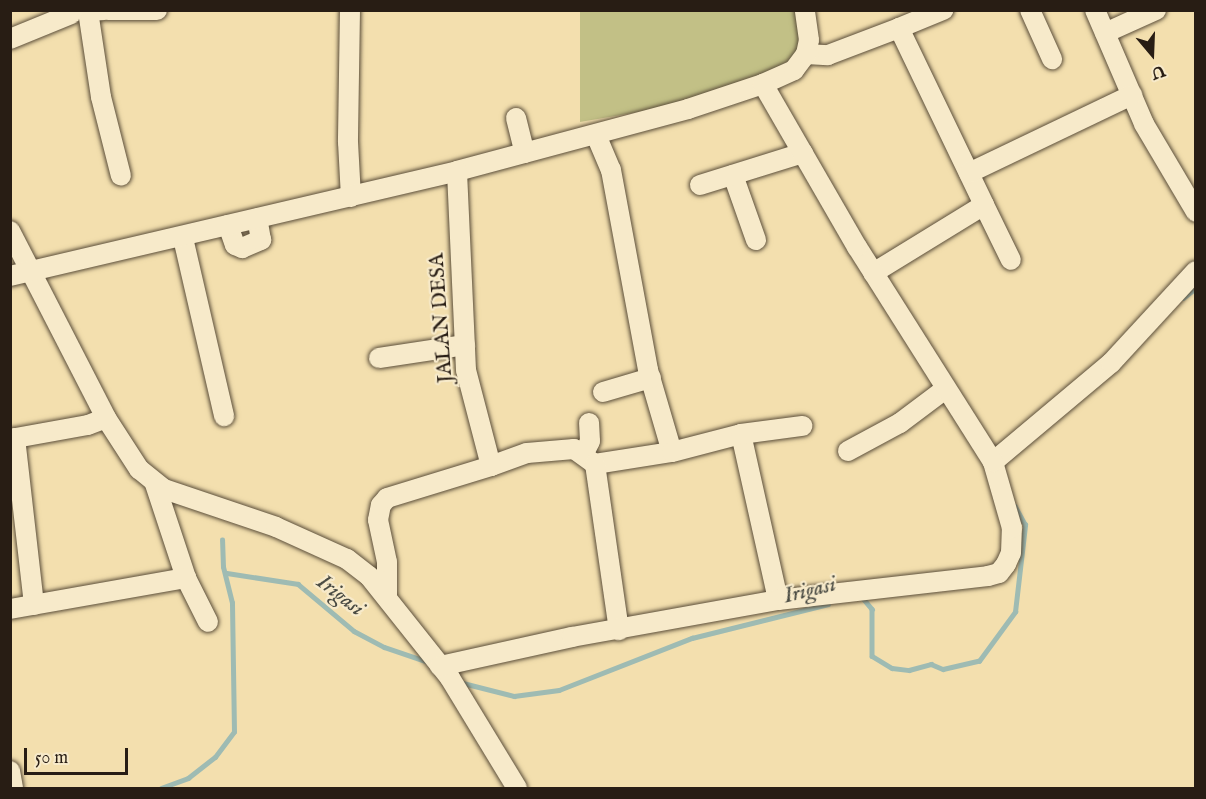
<!DOCTYPE html>
<style>
body{margin:0}
#map{position:relative;width:1206px;height:799px;overflow:hidden;background:#f3dfae;font-family:"IM FELL English",serif}
div>[style]{position:absolute}
[style*='--x']{left:calc(var(--x)*1px);top:calc(var(--y)*1px);width:calc(var(--w)*1px);rotate:calc(var(--a)*1deg)}
.green>*{inset:0;background:#c2c086}
.stream>*{height:4.5px;margin:-2.25px;padding:0 2.25px;transform-origin:2.25px;border-radius:2.25px;background:#9ebbb3}
.roads{filter:drop-shadow(0 0 2px #5b4e3a) drop-shadow(0 0 2px #5b4e3a)}
.minor>*{height:20px;margin:-10px;padding:0 10px;transform-origin:10px;border-radius:10px;background:#f7eaca}
span{translate:-50% -50%;white-space:nowrap;text-align:center;line-height:1.15;-webkit-text-stroke:4.5px #f7eaca;paint-order:stroke}
.street-label{font-size:21px;color:#281d14}
.water-label{font-size:22px;color:#4b4c44;font-style:italic}
.frame{position:absolute;inset:0;border:12px solid #281d14;pointer-events:none}
.north{position:absolute;left:1122px;top:24px;width:60px;height:60px;-webkit-text-stroke:4px #f7eaca;paint-order:stroke;rotate:161deg;font-size:16px;font-weight:700;line-height:24px;text-align:center;color:#281d14}
.north::after{content:'';display:block;margin:auto;width:21px;height:27px;background:#281d14;clip-path:polygon(50% 0,100% 100%,50% 72%,0 100%)}
.scale{position:absolute;left:24px;top:748px;width:104px;height:27px;box-sizing:border-box;border:3px solid #281d14;border-top:0;padding-left:8px;font-size:18px;line-height:21px;white-space:nowrap;color:#281d14;-webkit-text-stroke:4px #f7eaca;paint-order:stroke}
</style>
<div id="map">
<div class="green">
<div style="clip-path:polygon(580px 11px,795px 11px,800px 22px,800px 49px,791px 59px,768px 73px,717px 90px,650px 110px,580px 122px)"></div>
</div>
<div class="stream">
<div style="--x:1183;--y:298;--w:16;--a:-38"></div>
<div style="--x:227;--y:573;--w:72;--a:8.8"></div>
<div style="--x:298;--y:584;--w:73;--a:40"></div>
<div style="--x:354;--y:631;--w:34;--a:28"></div>
<div style="--x:384;--y:647;--w:46;--a:18.8"></div>
<div style="--x:862;--y:597;--w:16;--a:50"></div>
<div style="--x:872;--y:609;--w:47;--a:90"></div>
<div style="--x:872;--y:656;--w:23;--a:31"></div>
<div style="--x:892;--y:668;--w:17;--a:7"></div>
<div style="--x:909;--y:670;--w:23;--a:-15"></div>
<div style="--x:931;--y:664;--w:13;--a:23"></div>
<div style="--x:943;--y:669;--w:37;--a:-13"></div>
<div style="--x:979;--y:661;--w:61;--a:-53.7"></div>
<div style="--x:1015;--y:612;--w:88;--a:-83.4"></div>
<div style="--x:1025;--y:525;--w:21;--a:-119"></div>
<div style="--x:459;--y:682;--w:57;--a:14.3"></div>
<div style="--x:514;--y:696;--w:45;--a:-7.6"></div>
<div style="--x:559;--y:690;--w:143;--a:-21.4"></div>
<div style="--x:692;--y:638;--w:140;--a:-14"></div>
<div style="--x:161;--y:788;--w:29;--a:-20"></div>
<div style="--x:188;--y:778;--w:34;--a:-38"></div>
<div style="--x:215;--y:757;--w:31;--a:-53"></div>
<div style="--x:234;--y:732;--w:129;--a:-90.9"></div>
<div style="--x:232;--y:603;--w:37;--a:-104"></div>
<div style="--x:223;--y:567;--w:27;--a:-92"></div>
</div>
<div class="roads">
<div class="minor">
<div style="--x:104;--y:10;--w:16;--a:176"></div>
<div style="--x:88;--y:11;--w:87;--a:81.4"></div>
<div style="--x:101;--y:97;--w:81;--a:75.8"></div>
<div style="--x:108;--y:10;--w:49;--a:0"></div>
<div style="--x:350;--y:10;--w:132;--a:90.9"></div>
<div style="--x:348;--y:142;--w:55;--a:86.9"></div>
<div style="--x:1030;--y:10;--w:54;--a:65.8"></div>
<div style="--x:1095;--y:10;--w:124;--a:66.7"></div>
<div style="--x:1144;--y:124;--w:102;--a:59.4"></div>
<div style="--x:899;--y:28;--w:48;--a:-22.2"></div>
<div style="--x:1105;--y:33;--w:56;--a:-24.3"></div>
<div style="--x:10;--y:39;--w:66;--a:-22.3"></div>
<div style="--x:806;--y:54;--w:22;--a:3"></div>
<div style="--x:828;--y:55;--w:76;--a:-20.8"></div>
<div style="--x:899;--y:28;--w:196;--a:64.3"></div>
<div style="--x:984;--y:205;--w:130;--a:148.5"></div>
<div style="--x:516;--y:118;--w:36;--a:76"></div>
<div style="--x:596;--y:135;--w:38;--a:67"></div>
<div style="--x:611;--y:170;--w:203;--a:79.5"></div>
<div style="--x:648;--y:370;--w:85;--a:73.7"></div>
<div style="--x:969;--y:173;--w:181;--a:-25.6"></div>
<div style="--x:733;--y:175;--w:69;--a:70.5"></div>
<div style="--x:700;--y:185;--w:108;--a:-17.3"></div>
<div style="--x:984;--y:205;--w:61;--a:63.9"></div>
<div style="--x:228;--y:225;--w:21;--a:71"></div>
<div style="--x:235;--y:245;--w:8;--a:23"></div>
<div style="--x:242;--y:248;--w:21;--a:-23"></div>
<div style="--x:261;--y:240;--w:22;--a:-100"></div>
<div style="--x:10;--y:231;--w:210;--a:62.8"></div>
<div style="--x:106;--y:418;--w:61;--a:57.1"></div>
<div style="--x:139;--y:469;--w:32;--a:39"></div>
<div style="--x:164;--y:489;--w:118;--a:18.7"></div>
<div style="--x:276;--y:527;--w:78;--a:24.3"></div>
<div style="--x:347;--y:559;--w:28;--a:38"></div>
<div style="--x:369;--y:576;--w:130;--a:51.5"></div>
<div style="--x:450;--y:678;--w:129;--a:58.7"></div>
<div style="--x:183;--y:238;--w:183;--a:77"></div>
<div style="--x:10;--y:276;--w:459;--a:-13.2"></div>
<div style="--x:457;--y:171;--w:239;--a:-15"></div>
<div style="--x:688;--y:109;--w:79;--a:-18.4"></div>
<div style="--x:763;--y:84;--w:34;--a:-24"></div>
<div style="--x:794;--y:70;--w:20;--a:-53"></div>
<div style="--x:806;--y:54;--w:14;--a:-78"></div>
<div style="--x:809;--y:40;--w:30;--a:-98"></div>
<div style="--x:379;--y:358;--w:87;--a:-8.6"></div>
<div style="--x:603;--y:392;--w:50;--a:-16.3"></div>
<div style="--x:741;--y:434;--w:170;--a:77.4"></div>
<div style="--x:15;--y:438;--w:168;--a:83.5"></div>
<div style="--x:10;--y:439;--w:79;--a:-10.2"></div>
<div style="--x:88;--y:425;--w:19;--a:-21"></div>
<div style="--x:848;--y:451;--w:59;--a:-28.3"></div>
<div style="--x:900;--y:423;--w:55;--a:-36.9"></div>
<div style="--x:584;--y:453;--w:13;--a:-63"></div>
<div style="--x:590;--y:441;--w:18;--a:-93"></div>
<div style="--x:993;--y:462;--w:154;--a:-40"></div>
<div style="--x:1111;--y:363;--w:125;--a:-47.3"></div>
<div style="--x:595;--y:464;--w:78;--a:-8.9"></div>
<div style="--x:672;--y:452;--w:71;--a:-14.6"></div>
<div style="--x:741;--y:434;--w:62;--a:-7.5"></div>
<div style="--x:491;--y:466;--w:38;--a:-20"></div>
<div style="--x:527;--y:453;--w:47;--a:-4.9"></div>
<div style="--x:574;--y:449;--w:26;--a:36"></div>
<div style="--x:595;--y:464;--w:168;--a:81.8"></div>
<div style="--x:155;--y:484;--w:99;--a:71.7"></div>
<div style="--x:186;--y:578;--w:49;--a:63.4"></div>
<div style="--x:387;--y:595;--w:33;--a:-90"></div>
<div style="--x:387;--y:562;--w:43;--a:-102.1"></div>
<div style="--x:378;--y:520;--w:15;--a:-79"></div>
<div style="--x:381;--y:505;--w:9;--a:-49"></div>
<div style="--x:387;--y:498;--w:109;--a:-17.1"></div>
<div style="--x:491;--y:466;--w:99;--a:-104.6"></div>
<div style="--x:466;--y:370;--w:199;--a:-92.6"></div>
<div style="--x:10;--y:609;--w:179;--a:-10"></div>
<div style="--x:440;--y:666;--w:135;--a:-12.4"></div>
<div style="--x:572;--y:637;--w:209;--a:-10.2"></div>
<div style="--x:778;--y:600;--w:211;--a:-6.5"></div>
<div style="--x:988;--y:576;--w:11;--a:-15"></div>
<div style="--x:999;--y:573;--w:11;--a:-52"></div>
<div style="--x:1006;--y:564;--w:12;--a:-66"></div>
<div style="--x:1011;--y:553;--w:25;--a:-88"></div>
<div style="--x:1012;--y:528;--w:69;--a:-106.1"></div>
<div style="--x:993;--y:462;--w:254;--a:-122.3"></div>
<div style="--x:857;--y:247;--w:188;--a:-120"></div>
<div style="--x:10;--y:771;--w:17;--a:80"></div>
</div>
</div>
<div class="street-label">
<span style="left:442px;top:318px;rotate:-94deg">JALAN DESA</span>
</div>
<div class="water-label">
<span style="left:810px;top:591px;rotate:-14deg">Irigasi</span>
<span style="left:340px;top:596px;rotate:38deg">Irigasi</span>
</div>
<div class="frame"></div>
<div class="north">U</div>
<div class="scale">50 m</div>
</div>
